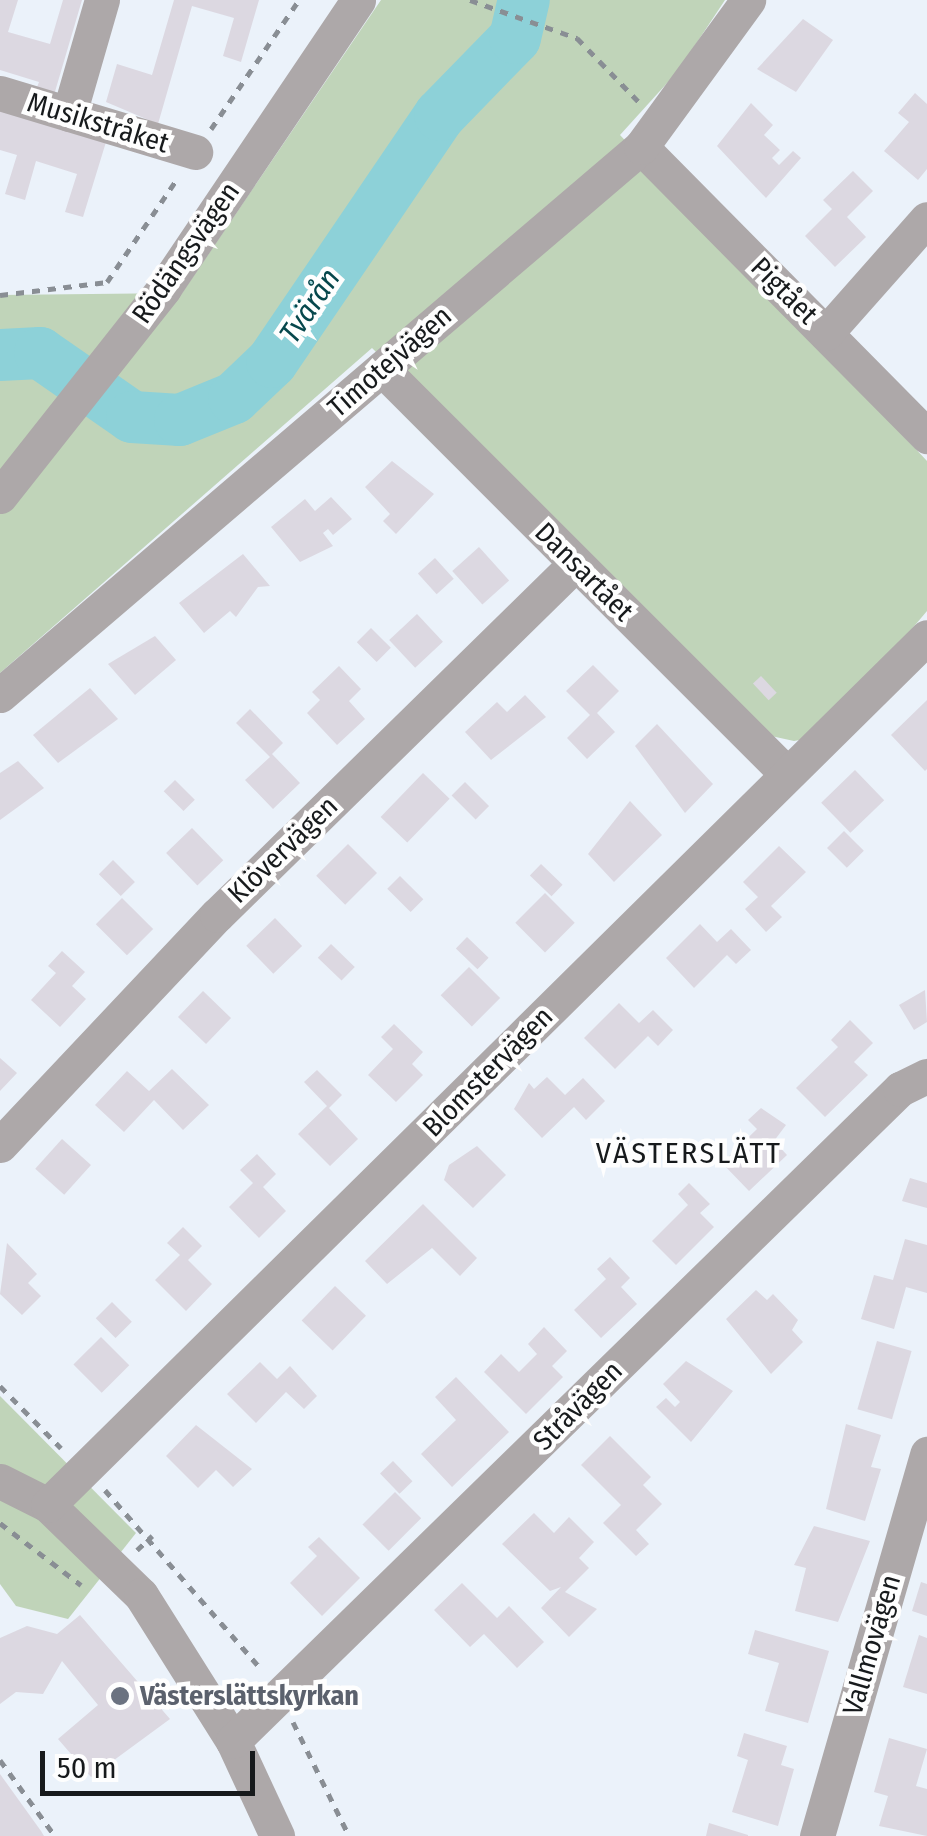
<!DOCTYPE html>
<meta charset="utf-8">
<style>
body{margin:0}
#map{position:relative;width:927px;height:1836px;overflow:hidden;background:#ebf2fa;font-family:"Fira Sans Condensed",sans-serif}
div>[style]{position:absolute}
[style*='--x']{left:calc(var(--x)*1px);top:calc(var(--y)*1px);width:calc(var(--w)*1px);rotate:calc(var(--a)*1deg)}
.green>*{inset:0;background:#c0d4b9}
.river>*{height:52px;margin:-26px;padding:0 26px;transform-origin:26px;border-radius:26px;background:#8dd1d8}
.building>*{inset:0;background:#dcd8e1;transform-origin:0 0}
.path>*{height:5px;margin-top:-2.5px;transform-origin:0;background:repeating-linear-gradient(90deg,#898e94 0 8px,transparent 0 16px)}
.minor>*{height:35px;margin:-17.5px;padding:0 17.5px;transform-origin:17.5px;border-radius:17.5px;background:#ada8a9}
.dots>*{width:28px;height:28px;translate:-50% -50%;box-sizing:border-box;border:5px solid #fefefe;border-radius:50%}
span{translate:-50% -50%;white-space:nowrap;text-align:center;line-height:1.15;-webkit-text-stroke:9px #fefefe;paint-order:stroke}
.street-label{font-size:28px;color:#171a1c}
.worship-label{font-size:28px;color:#5b616d;font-weight:700}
.left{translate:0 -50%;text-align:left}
.water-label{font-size:30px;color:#06474c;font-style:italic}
.neighbourhood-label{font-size:30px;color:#171a1c;letter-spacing:2.5px}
.scale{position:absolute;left:40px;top:1751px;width:215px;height:45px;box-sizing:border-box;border:5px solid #171a1c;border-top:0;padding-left:12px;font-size:30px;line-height:35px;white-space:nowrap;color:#171a1c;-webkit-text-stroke:8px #fefefe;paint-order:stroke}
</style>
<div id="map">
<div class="green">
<div style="clip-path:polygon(381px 0,725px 0,678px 71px,620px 135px,927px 461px,927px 611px,821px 736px,794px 741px,758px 733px,372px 348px,0 673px,0 295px,182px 293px)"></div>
<div style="clip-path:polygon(0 1396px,136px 1533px,68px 1619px,16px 1606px,0 1584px)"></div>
</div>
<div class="river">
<div style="--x:0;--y:355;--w:40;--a:-2.9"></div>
<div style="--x:40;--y:353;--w:112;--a:34.8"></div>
<div style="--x:132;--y:417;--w:48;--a:3.6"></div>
<div style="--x:180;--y:420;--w:58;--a:-22.2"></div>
<div style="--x:234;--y:398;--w:52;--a:-43.5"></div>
<div style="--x:272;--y:362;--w:299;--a:-55.8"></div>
<div style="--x:440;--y:115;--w:107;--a:-45.8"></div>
<div style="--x:515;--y:38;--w:39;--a:-77"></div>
</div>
<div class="building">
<div style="clip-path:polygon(0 0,18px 0,8px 32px,50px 44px,63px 0,82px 0,54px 95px,36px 90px,39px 82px,0 70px)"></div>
<div style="clip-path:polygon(174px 0,259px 0,241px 62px,223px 56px,234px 18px,192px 6px,158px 124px,106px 102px,117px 64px,152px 75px)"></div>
<div style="clip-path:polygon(803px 19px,833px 40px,796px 92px,757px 69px)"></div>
<div style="clip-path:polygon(915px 93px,927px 104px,927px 169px,918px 180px,884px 151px,909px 122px,898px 113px)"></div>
<div style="clip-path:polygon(751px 103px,773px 125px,764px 135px,780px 150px,772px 158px,779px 165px,793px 151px,801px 158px,766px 198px,717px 146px)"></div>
<div style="clip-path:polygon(0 110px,106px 142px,83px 217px,65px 212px,77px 174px,36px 161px,25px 200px,5px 194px,17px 155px,0 150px)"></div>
<div style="clip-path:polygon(853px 171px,873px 191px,847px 217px,866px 237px,835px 267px,805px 236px,832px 209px,823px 200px)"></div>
<div style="clip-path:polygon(392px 461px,434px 494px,396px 534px,383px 521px,390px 514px,365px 487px)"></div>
<div style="clip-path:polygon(331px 497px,352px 519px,333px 535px,328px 529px,323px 533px,333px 546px,300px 562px,271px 527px,305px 499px,315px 511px)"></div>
<div style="left:479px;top:547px;width:45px;height:36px;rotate:48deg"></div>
<div style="clip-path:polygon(243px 554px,270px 586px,258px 587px,236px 617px,230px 611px,204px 633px,179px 603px)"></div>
<div style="left:435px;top:558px;width:28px;height:23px;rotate:48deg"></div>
<div style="left:417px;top:614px;width:38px;height:38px;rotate:47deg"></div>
<div style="left:371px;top:628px;width:28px;height:20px;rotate:45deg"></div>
<div style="clip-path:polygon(155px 636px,176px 660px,135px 695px,108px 664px)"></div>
<div style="clip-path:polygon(593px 665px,619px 691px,597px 713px,615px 732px,587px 759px,567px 738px,590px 715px,566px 691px)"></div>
<div style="clip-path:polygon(339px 666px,361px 689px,349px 701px,365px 719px,337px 745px,307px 713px,320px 700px,312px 692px)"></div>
<div style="left:761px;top:676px;width:23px;height:11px;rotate:47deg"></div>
<div style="clip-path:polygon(90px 688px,118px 719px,58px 763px,33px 735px)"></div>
<div style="clip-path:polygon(525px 695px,546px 717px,491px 760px,465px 732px,497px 702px,507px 712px)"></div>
<div style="clip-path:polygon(927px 700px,927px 769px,925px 771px,891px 735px)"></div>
<div style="clip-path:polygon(250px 709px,283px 743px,272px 754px,300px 783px,273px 809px,245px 780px,270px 757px,236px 723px)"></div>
<div style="clip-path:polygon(657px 724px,713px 784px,685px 813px,635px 746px)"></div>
<div style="clip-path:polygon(18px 761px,44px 788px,0 820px,0 773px)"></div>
<div style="left:855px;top:770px;width:42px;height:47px;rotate:46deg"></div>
<div style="left:423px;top:773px;width:37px;height:61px;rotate:44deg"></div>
<div style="left:175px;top:780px;width:28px;height:16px;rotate:45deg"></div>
<div style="left:465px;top:782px;width:34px;height:19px;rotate:45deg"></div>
<div style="clip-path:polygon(630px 801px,662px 835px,614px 882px,588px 854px)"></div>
<div style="left:192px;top:828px;width:45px;height:36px;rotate:46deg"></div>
<div style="left:844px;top:831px;width:28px;height:24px;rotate:45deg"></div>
<div style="left:348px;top:844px;width:41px;height:45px;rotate:45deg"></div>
<div style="clip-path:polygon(779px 846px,806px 872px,771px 906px,782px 917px,766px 932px,745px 909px,758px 897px,743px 882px)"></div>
<div style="left:113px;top:860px;width:31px;height:20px;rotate:45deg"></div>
<div style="left:541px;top:864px;width:30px;height:16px;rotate:44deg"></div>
<div style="left:400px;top:876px;width:33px;height:18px;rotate:45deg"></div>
<div style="left:545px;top:893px;width:42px;height:42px;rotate:45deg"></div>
<div style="left:122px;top:898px;width:44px;height:37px;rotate:45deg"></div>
<div style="left:275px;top:918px;width:39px;height:40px;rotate:46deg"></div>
<div style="clip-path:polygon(700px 924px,717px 942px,731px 929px,751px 950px,736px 964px,727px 955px,694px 988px,666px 958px)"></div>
<div style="left:467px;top:937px;width:30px;height:16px;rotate:44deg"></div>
<div style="left:331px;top:944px;width:33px;height:19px;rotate:44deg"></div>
<div style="clip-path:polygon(62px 951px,85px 972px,72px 986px,86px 999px,60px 1027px,31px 1000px,56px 973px,48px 966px)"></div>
<div style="left:469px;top:967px;width:44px;height:40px;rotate:45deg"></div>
<div style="clip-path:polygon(925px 990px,927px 1022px,914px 1030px,899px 1005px)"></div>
<div style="left:203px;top:991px;width:39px;height:36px;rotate:44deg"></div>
<div style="clip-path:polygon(619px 1003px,639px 1023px,653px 1010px,673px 1030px,658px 1046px,648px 1036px,615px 1069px,584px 1038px)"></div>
<div style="clip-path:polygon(850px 1020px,873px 1043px,854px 1062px,868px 1075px,825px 1117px,796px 1088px,838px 1047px,831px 1040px)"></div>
<div style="clip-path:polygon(394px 1024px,423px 1052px,412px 1064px,423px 1075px,396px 1102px,368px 1075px,393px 1049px,381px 1037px)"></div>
<div style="clip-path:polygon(0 1058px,17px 1073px,0 1091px)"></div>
<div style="clip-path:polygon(172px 1069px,209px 1105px,183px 1130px,154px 1100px,124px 1132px,95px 1105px,127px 1071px,149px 1091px)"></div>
<div style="clip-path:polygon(317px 1070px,342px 1095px,329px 1108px,358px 1139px,330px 1166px,298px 1134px,327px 1106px,304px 1082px)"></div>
<div style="clip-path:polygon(547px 1077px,565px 1095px,583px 1078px,605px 1101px,586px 1120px,574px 1107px,542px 1138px,514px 1109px,529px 1083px,534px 1089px)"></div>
<div style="clip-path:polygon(761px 1108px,786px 1125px,774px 1141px,787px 1155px,749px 1191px,722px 1163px,757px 1129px,748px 1120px)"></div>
<div style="left:62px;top:1139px;width:39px;height:40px;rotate:42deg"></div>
<div style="clip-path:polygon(477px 1146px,506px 1175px,473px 1208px,444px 1180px,449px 1165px)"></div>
<div style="clip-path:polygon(257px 1154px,276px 1174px,263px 1187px,286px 1211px,259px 1238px,229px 1207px,253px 1183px,240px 1170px)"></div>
<div style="clip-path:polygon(910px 1178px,927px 1183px,927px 1208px,902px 1201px)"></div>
<div style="clip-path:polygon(689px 1183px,710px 1204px,700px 1213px,714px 1227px,676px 1265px,652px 1241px,688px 1205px,678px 1194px)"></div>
<div style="clip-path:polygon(423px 1204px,477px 1258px,460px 1276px,432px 1248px,387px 1284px,365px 1261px)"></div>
<div style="clip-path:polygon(183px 1227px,202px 1246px,188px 1260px,212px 1284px,186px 1311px,155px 1280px,180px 1255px,167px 1243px)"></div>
<div style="clip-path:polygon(905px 1239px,927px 1245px,927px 1293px,906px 1287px,894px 1329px,861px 1319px,874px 1275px,893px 1280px)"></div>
<div style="clip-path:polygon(7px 1243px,37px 1274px,28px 1283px,41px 1296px,22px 1315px,0 1294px)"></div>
<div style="clip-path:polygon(610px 1257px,630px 1278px,621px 1287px,637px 1304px,601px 1338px,574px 1310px,606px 1279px,597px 1269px)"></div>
<div style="left:335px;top:1286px;width:43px;height:48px;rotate:44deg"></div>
<div style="clip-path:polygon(756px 1290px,767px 1300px,773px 1294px,798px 1320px,792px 1330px,803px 1342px,771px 1374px,726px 1319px)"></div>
<div style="left:112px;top:1302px;width:28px;height:23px;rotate:45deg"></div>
<div style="clip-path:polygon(544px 1327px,567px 1351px,552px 1366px,563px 1377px,526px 1414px,484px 1372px,501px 1354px,519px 1372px,537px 1354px,528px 1344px)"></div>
<div style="left:101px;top:1337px;width:40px;height:39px;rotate:45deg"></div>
<div style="left:877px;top:1341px;width:36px;height:71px;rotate:16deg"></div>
<div style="clip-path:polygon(686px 1361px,733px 1391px,691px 1442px,656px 1407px,666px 1398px,675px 1407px,680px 1402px,663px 1384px)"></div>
<div style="clip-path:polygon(260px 1362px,277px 1379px,290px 1366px,317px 1396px,304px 1409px,286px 1392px,256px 1423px,227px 1394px)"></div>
<div style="clip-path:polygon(456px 1377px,509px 1432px,452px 1487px,421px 1454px,456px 1420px,435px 1397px)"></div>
<div style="clip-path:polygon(846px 1424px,881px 1435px,871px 1467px,881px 1469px,865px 1521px,826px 1509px)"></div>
<div style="clip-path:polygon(196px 1425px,252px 1469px,233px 1487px,216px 1470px,198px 1488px,166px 1456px)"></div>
<div style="clip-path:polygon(610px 1436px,651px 1477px,643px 1485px,662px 1504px,636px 1530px,649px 1544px,636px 1556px,603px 1523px,621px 1505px,581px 1465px)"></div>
<div style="left:393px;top:1461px;width:28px;height:18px;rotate:46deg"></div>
<div style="left:395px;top:1492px;width:37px;height:46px;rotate:45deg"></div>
<div style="clip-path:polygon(534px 1513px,554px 1533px,569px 1517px,594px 1542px,579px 1558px,589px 1568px,565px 1592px,597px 1609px,569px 1637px,541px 1608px,561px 1587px,550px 1591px,502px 1544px)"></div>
<div style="clip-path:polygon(814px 1526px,870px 1541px,838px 1622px,795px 1611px,806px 1568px,794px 1565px)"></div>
<div style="clip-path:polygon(319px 1537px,360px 1578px,322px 1616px,290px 1583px,317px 1556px,308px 1547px)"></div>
<div style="clip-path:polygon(921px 1582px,927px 1584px,927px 1616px,912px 1611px)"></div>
<div style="clip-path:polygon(462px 1583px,497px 1618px,509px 1606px,544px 1642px,517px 1668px,484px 1634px,470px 1647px,434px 1610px)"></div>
<div style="clip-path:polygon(80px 1615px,170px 1719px,91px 1777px,58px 1739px,98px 1705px,62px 1661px,43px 1694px,16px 1692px,0 1704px,0 1638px,27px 1626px,57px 1634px)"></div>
<div style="clip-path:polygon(755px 1630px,829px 1651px,808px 1723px,765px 1711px,779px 1663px,748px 1654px)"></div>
<div style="clip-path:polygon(919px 1635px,927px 1638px,927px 1694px,903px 1687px)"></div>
<div style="clip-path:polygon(744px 1733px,787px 1746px,781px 1765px,794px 1769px,778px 1826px,732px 1812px,748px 1760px,737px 1756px)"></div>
<div style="clip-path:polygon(889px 1738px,927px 1749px,916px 1786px,927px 1789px,927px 1836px,879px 1826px,888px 1796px,874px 1792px)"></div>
<div style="clip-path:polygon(0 1774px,41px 1831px,44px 1836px,0 1836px)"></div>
<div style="clip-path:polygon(709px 1823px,748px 1835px,748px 1836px,706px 1836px)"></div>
</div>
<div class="path">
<div style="--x:470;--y:0;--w:114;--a:19.6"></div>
<div style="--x:577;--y:38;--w:88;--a:45.9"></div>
<div style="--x:211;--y:129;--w:156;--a:-55.7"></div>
<div style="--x:0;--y:295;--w:108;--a:-6.9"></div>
<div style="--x:107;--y:282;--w:125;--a:-55.8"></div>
<div style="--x:0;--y:1386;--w:87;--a:45.5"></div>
<div style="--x:105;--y:1490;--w:239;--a:48.9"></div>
<div style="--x:0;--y:1523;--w:102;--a:37.4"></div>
<div style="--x:137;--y:1550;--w:21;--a:-43"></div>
<div style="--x:293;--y:1722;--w:127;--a:63.8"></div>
<div style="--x:0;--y:1760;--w:94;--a:54.1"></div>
</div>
<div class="minor">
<div style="--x:0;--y:93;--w:204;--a:16.8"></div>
<div style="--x:69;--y:114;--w:119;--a:-73.9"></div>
<div style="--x:641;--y:147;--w:407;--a:45.3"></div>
<div style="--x:826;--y:333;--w:152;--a:-48.5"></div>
<div style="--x:382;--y:369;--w:573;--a:45"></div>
<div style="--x:0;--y:496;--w:265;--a:-51.7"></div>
<div style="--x:164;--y:288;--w:347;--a:-56"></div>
<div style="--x:0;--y:695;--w:843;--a:-40.53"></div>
<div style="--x:641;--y:147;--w:182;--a:-53.9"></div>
<div style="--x:0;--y:1145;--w:316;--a:-46.7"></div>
<div style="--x:217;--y:915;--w:501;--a:-44.43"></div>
<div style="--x:0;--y:1481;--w:54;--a:26.6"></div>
<div style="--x:48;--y:1505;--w:129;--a:44.1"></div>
<div style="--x:141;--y:1595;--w:173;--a:57.8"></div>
<div style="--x:233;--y:1741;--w:105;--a:65.1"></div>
<div style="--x:48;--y:1505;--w:1235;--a:-44.64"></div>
<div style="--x:233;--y:1741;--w:933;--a:-44.35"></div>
<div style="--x:900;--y:1089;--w:30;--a:-26"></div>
<div style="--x:817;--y:1836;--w:398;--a:-73.9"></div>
</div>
<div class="dots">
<div style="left:120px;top:1696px;background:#6b7280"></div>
</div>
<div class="street-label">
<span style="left:98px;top:123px;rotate:17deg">Musikstråket</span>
<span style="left:186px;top:253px;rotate:-55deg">Rödängsvägen</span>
<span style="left:784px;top:291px;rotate:45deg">Pigtået</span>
<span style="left:390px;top:362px;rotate:-41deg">Timotejvägen</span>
<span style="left:584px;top:572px;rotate:45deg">Dansartået</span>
<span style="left:283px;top:850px;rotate:-44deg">Klövervägen</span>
<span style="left:488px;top:1072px;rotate:-45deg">Blomstervägen</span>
<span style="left:578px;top:1406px;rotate:-45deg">Stråvägen</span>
<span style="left:872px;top:1645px;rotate:-74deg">Vallmovägen</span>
</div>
<div class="worship-label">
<span class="left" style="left:140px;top:1696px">Västerslättskyrkan</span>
</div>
<div class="water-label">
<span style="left:310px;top:306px;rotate:-56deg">Tvärån</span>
</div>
<div class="neighbourhood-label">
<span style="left:689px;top:1153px">VÄSTERSLÄTT</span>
</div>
<div class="scale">50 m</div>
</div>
